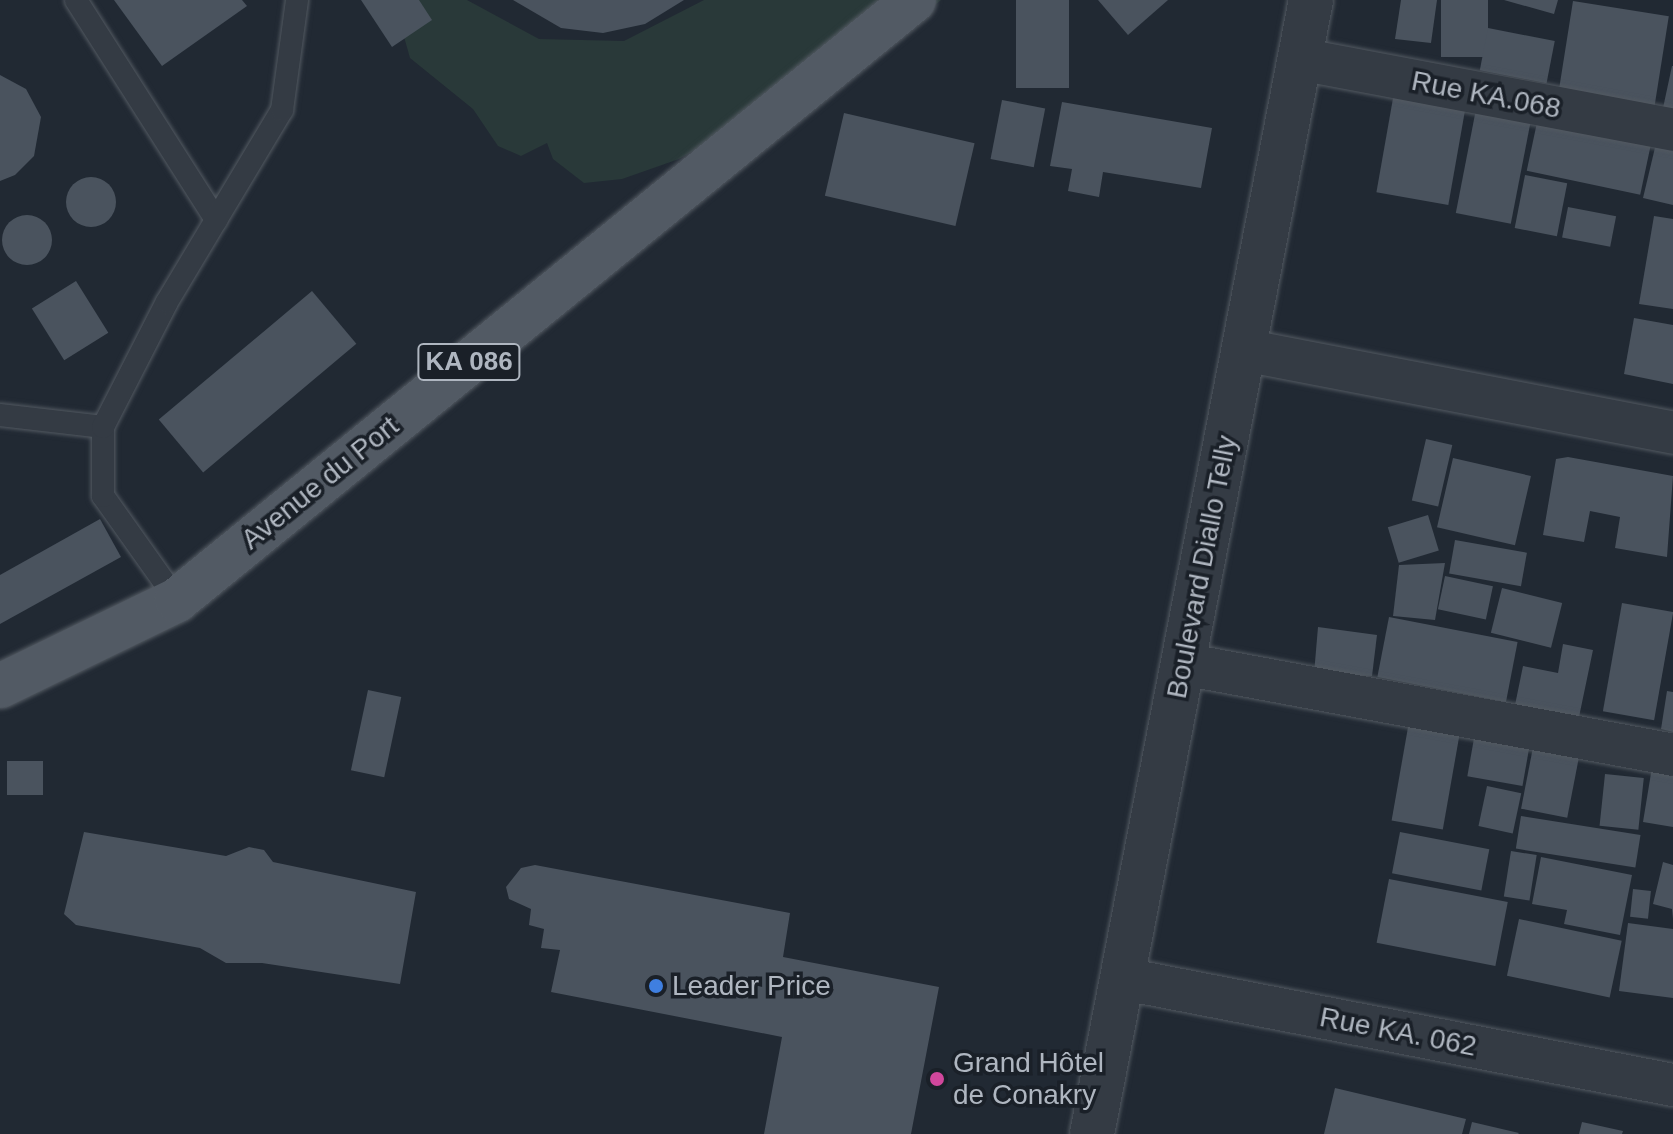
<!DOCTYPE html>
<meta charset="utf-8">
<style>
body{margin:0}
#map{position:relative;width:1673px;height:1134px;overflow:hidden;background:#212933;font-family:Helvetica,sans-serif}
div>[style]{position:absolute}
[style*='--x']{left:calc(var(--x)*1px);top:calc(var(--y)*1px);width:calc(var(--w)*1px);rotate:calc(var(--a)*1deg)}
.green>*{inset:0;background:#293939}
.building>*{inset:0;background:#4a535e;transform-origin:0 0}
.round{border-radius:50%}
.roads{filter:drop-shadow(0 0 2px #525961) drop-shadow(0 0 2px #525961)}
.service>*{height:22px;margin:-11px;padding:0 11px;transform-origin:11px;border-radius:11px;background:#343b44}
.minor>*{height:42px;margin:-21px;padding:0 21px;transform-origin:21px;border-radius:21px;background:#343b44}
.tertiary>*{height:44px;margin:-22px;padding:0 22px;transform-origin:22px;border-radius:22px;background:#343b44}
.primary>*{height:44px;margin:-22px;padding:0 22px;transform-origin:22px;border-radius:22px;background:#525a64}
.dots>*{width:22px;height:22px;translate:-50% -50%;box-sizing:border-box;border:4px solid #1a2028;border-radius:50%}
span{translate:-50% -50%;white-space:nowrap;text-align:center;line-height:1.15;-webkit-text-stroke:7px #1a2028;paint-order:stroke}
.shield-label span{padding:2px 6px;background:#1a2028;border:2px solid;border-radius:6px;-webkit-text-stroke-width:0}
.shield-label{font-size:26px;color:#afb6c0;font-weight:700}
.street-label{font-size:28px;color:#afb6c0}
.poi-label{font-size:28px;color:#afb6c0}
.left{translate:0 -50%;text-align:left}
</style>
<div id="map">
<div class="green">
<div style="clip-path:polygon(404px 0,467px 0,539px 39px,624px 41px,704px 0,941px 0,899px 36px,679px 159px,622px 179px,584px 183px,553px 159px,547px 143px,521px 156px,498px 146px,473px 109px,410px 58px,397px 12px)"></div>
</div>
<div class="building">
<div style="clip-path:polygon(114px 0,242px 0,247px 6px,162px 66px)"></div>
<div style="clip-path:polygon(361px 0,419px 0,432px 20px,392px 47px)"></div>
<div style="clip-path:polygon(513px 0,684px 0,645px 24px,603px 33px,561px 28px)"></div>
<div style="left:1016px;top:0;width:53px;height:88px"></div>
<div style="clip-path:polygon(1098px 0,1168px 0,1128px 35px)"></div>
<div style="clip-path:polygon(1401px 0,1437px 0,1431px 43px,1395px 39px)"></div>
<div style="left:1441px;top:0;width:47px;height:57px"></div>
<div style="clip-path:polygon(1504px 0,1558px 0,1554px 14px)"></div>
<div style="left:1573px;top:1px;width:97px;height:91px;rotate:9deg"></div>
<div style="left:1488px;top:28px;width:68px;height:43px;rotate:11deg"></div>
<div style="clip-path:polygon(1672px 66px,1673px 66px,1673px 110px,1663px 108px)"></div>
<div style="clip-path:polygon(0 75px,26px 89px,41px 117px,34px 156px,15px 175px,0 181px)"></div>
<div style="left:1395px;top:87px;width:73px;height:107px;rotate:10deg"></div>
<div style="left:1002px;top:100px;width:44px;height:60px;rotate:11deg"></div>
<div style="clip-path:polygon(1062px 102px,1212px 128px,1201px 188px,1103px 172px,1099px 197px,1068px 191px,1072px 169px,1050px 166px)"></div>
<div style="left:1477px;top:104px;width:56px;height:111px;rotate:11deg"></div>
<div style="left:844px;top:113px;width:134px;height:85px;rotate:13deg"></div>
<div style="left:1539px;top:113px;width:116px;height:59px;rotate:12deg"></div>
<div style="clip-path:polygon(1658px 135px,1673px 138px,1673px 205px,1643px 198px)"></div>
<div style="left:1525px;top:175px;width:43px;height:54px;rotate:11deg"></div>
<div class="round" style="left:66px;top:177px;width:50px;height:50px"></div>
<div style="left:1568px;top:207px;width:49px;height:31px;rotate:11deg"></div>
<div class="round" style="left:2px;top:215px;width:50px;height:50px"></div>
<div style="clip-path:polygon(1654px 216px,1673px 219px,1673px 309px,1639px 304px)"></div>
<div style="left:76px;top:281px;width:61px;height:52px;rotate:58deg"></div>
<div style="left:312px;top:291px;width:69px;height:200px;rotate:50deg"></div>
<div style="clip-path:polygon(1634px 318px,1673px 325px,1673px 384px,1624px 374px)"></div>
<div style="left:1426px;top:439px;width:27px;height:63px;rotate:13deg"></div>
<div style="clip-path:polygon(1568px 457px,1673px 476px,1667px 557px,1615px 548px,1620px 517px,1590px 511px,1584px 542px,1543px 535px,1556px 459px)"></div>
<div style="left:1453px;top:458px;width:80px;height:71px;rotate:13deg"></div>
<div style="left:1428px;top:515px;width:37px;height:42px;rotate:73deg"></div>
<div style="clip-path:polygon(100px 519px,121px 557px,0 624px,0 575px)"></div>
<div style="left:1455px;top:540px;width:73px;height:34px;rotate:10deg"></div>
<div style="clip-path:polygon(1445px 563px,1435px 620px,1393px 616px,1399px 565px)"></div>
<div style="left:1445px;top:576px;width:49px;height:34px;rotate:12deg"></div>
<div style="left:1502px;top:588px;width:62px;height:46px;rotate:14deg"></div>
<div style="left:1622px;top:603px;width:52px;height:110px;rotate:10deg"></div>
<div style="left:1389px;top:617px;width:131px;height:61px;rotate:11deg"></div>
<div style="clip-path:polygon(1318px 627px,1377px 635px,1372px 676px,1314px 674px)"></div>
<div style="clip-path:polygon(1563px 644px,1593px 650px,1579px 717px,1515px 705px,1523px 666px,1558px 673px)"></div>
<div style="left:368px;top:690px;width:34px;height:82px;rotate:12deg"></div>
<div style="clip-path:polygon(1667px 691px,1673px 692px,1673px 732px,1661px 729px)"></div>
<div style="left:1410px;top:716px;width:52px;height:106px;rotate:10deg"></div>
<div style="left:1476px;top:727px;width:56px;height:50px;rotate:10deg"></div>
<div style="left:1535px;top:737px;width:47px;height:73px;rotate:11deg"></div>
<div style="left:7px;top:761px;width:36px;height:34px"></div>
<div style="clip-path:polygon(1653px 761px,1673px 765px,1673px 827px,1643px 822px)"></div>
<div style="left:1605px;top:774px;width:39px;height:52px;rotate:6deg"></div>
<div style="left:1487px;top:786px;width:35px;height:41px;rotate:12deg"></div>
<div style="left:1521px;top:816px;width:121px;height:33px;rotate:9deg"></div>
<div style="clip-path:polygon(84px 832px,226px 856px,249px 847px,264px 850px,273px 862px,416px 892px,400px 984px,262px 963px,226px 963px,200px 948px,76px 925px,64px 914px)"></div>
<div style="left:1400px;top:832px;width:91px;height:42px;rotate:11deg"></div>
<div style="left:1511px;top:851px;width:26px;height:46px;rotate:9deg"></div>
<div style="clip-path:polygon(1541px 857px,1632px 875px,1620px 935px,1564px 924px,1567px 910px,1532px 904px)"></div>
<div style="clip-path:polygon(1663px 862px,1673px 865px,1673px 919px,1672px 909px,1653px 904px)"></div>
<div style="clip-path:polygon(535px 865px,790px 913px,783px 957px,939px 987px,911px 1134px,764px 1134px,782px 1037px,551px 992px,560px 950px,541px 948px,544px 929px,529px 925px,531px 909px,509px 899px,506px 887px,521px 868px)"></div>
<div style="left:1389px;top:879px;width:121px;height:65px;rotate:11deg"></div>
<div style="left:1633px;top:889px;width:18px;height:28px;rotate:6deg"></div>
<div style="left:1519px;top:919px;width:105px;height:58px;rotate:12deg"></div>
<div style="clip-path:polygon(1628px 923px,1673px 929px,1673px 998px,1619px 991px)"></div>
<div style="clip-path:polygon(1335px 1088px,1466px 1119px,1462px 1134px,1324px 1134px)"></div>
<div style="clip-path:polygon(1472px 1122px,1519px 1133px,1518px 1134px,1469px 1134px)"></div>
<div style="clip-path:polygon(1582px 1122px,1623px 1131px,1622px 1134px,1579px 1134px)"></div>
</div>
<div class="roads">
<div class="service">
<div style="--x:76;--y:0;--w:261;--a:57.5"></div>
<div style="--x:0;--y:415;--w:104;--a:6.6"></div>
<div style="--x:177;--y:600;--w:128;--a:-125.4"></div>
<div style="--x:103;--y:496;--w:69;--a:-90"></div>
<div style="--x:103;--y:427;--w:140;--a:-62.9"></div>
<div style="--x:167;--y:302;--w:224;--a:-59.1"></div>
<div style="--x:282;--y:110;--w:111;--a:-82.2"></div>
</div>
<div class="minor">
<div style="--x:1299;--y:59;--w:381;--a:10.7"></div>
<div style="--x:1244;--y:350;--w:437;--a:10.9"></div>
<div style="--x:1183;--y:664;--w:498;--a:10.5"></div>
<div style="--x:1124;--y:979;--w:559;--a:10.93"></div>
</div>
<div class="tertiary">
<div style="--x:1092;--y:1134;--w:1155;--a:-79.07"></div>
</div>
<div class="primary">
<div style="--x:0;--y:686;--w:197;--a:-25.9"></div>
<div style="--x:177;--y:600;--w:950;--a:-39.15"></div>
</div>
</div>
<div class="dots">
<div style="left:656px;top:986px;background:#3f7fe0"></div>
<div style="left:937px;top:1079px;background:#d1479c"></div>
</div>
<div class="shield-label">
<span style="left:469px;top:362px">KA 086</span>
</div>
<div class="street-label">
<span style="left:1486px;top:95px;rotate:11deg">Rue KA.068</span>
<span style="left:320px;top:483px;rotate:-39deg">Avenue du Port</span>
<span style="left:1202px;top:567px;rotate:-79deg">Boulevard Diallo Telly</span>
<span style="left:1398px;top:1032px;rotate:11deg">Rue KA. 062</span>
</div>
<div class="poi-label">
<span class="left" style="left:672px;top:986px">Leader Price</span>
<span class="left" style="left:953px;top:1079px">Grand Hôtel<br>de Conakry</span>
</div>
</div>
